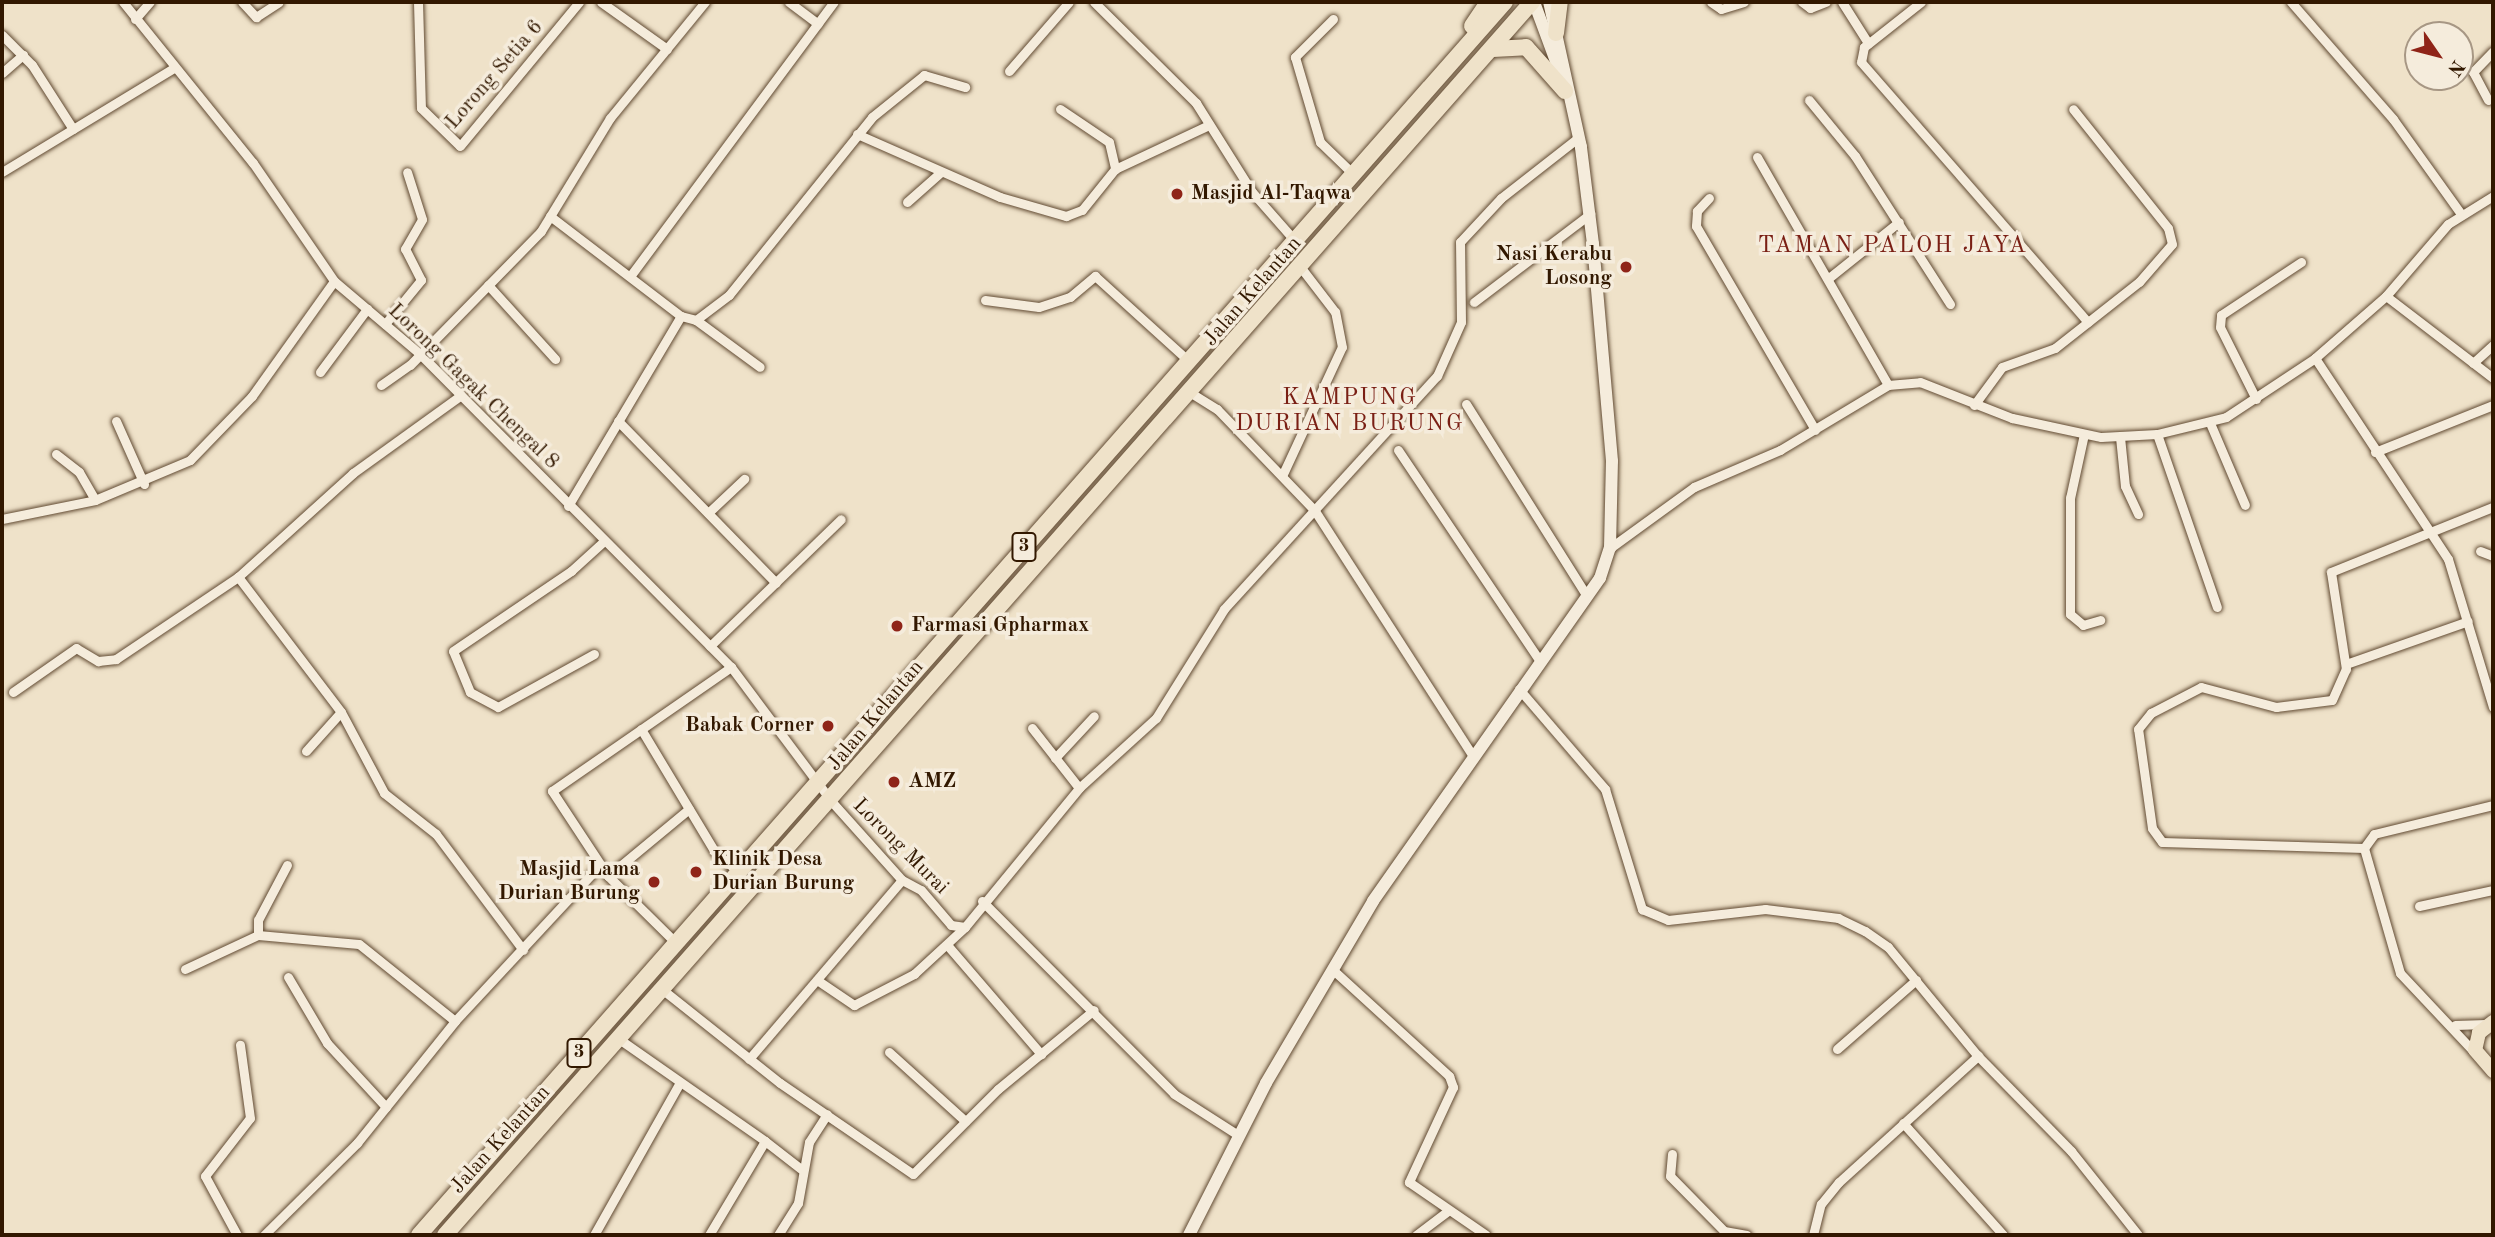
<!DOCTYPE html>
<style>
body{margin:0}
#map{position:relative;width:2495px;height:1237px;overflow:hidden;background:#efe2c9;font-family:"Old Standard TT",serif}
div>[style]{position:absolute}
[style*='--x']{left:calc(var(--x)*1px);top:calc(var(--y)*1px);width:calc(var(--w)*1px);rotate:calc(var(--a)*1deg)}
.roads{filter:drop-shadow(0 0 2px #614a32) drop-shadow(0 0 2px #614a32)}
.street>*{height:9px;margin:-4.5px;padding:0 4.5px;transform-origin:4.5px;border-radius:4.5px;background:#f5ecdc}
.secondary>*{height:12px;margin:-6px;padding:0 6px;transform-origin:6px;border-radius:6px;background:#f5ecdc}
.primary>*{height:14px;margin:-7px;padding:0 7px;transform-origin:7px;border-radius:7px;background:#efe2c9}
.highway>*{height:16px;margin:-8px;padding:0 8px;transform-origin:8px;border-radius:8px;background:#efe2c9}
.dots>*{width:19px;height:19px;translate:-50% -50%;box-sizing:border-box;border:4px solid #f5ecdc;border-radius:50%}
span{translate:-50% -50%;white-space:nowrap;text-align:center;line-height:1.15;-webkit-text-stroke:7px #f5ecdc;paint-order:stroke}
.shield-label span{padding:2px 5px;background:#f5ecdc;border:2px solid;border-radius:5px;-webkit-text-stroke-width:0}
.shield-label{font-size:19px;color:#321800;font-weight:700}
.street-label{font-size:21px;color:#321800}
.poi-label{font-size:21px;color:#321800;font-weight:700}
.left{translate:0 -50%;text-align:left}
.right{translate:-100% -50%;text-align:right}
.neighbourhood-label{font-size:23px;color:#7a1f14;letter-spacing:2px}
.frame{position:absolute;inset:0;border:4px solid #321800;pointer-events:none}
.north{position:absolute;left:2404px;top:21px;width:70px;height:70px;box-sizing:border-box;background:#f5ecdc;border:2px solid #a79784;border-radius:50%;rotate:125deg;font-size:19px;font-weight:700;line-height:28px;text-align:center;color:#321800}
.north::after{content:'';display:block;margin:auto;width:24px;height:32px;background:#8f2418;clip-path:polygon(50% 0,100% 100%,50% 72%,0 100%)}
</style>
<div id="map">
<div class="roads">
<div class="street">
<div style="--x:123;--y:2;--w:207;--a:51.1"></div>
<div style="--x:253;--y:163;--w:143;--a:55.5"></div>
<div style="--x:334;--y:281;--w:113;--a:40.3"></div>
<div style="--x:420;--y:354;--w:441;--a:45.2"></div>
<div style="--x:731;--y:667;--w:169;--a:53.2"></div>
<div style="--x:832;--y:802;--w:105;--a:48.1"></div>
<div style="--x:902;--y:880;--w:21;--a:28"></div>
<div style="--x:921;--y:890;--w:46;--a:49.4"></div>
<div style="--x:951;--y:925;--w:14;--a:8"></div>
<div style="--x:242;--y:2;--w:21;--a:47"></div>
<div style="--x:256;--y:17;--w:27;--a:-33"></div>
<div style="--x:418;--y:2;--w:106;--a:88.4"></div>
<div style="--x:421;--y:108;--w:54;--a:44.3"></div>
<div style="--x:460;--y:146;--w:187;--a:-50.4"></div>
<div style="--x:601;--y:2;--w:81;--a:35.5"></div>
<div style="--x:789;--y:2;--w:36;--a:37"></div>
<div style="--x:1094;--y:2;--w:144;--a:44.7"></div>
<div style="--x:1196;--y:103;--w:105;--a:57.8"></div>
<div style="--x:1252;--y:192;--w:65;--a:48.7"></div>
<div style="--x:1711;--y:2;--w:12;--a:35"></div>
<div style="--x:1721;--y:9;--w:24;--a:-17"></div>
<div style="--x:1802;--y:2;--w:10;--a:37"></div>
<div style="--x:1810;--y:8;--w:17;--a:-21"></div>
<div style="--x:1842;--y:2;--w:49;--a:57.6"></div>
<div style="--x:1921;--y:2;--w:73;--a:141.7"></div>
<div style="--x:1864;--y:47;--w:15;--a:101"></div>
<div style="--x:1861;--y:62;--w:345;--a:48.9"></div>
<div style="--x:2291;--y:2;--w:155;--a:48.9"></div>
<div style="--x:2393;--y:119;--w:117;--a:54.4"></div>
<div style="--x:135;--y:19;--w:23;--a:-49"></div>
<div style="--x:1333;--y:19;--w:54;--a:135"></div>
<div style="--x:1295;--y:57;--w:89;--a:73.6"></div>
<div style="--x:1320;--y:142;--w:45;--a:44.1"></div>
<div style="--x:2;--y:35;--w:42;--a:45"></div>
<div style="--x:32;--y:65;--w:76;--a:57.4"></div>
<div style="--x:1009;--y:71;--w:91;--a:-49"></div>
<div style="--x:2;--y:73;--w:28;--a:-41"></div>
<div style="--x:1809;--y:100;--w:72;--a:50.6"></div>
<div style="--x:1855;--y:156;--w:176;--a:57.3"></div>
<div style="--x:2488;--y:100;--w:32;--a:-118"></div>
<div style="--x:2473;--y:72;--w:29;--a:-46"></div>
<div style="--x:1060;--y:109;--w:59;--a:34"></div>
<div style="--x:1109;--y:142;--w:28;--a:77"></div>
<div style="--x:857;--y:134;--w:156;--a:23.8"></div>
<div style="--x:1000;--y:197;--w:69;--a:16.1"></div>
<div style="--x:1066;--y:216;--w:17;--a:-21"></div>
<div style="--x:1082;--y:210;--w:53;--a:-51.2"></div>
<div style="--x:1115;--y:169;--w:104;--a:-25.1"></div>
<div style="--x:1757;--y:157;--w:263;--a:60.1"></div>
<div style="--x:2;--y:172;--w:201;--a:-31.2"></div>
<div style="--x:1709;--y:198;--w:18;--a:133"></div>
<div style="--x:1697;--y:211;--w:15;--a:94"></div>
<div style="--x:1696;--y:226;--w:236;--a:59.7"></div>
<div style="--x:907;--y:202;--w:45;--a:-41.4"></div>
<div style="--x:550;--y:216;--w:165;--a:37.4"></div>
<div style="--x:681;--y:316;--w:16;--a:15"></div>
<div style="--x:696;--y:320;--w:41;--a:-37.1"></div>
<div style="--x:729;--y:295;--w:228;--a:-51.2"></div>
<div style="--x:872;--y:117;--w:67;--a:-38.9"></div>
<div style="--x:924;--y:75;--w:43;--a:16.3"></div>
<div style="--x:631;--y:275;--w:340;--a:-53.4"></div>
<div style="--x:1830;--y:277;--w:88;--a:-38.6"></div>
<div style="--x:488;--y:285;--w:100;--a:47.8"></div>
<div style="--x:2386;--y:296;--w:135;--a:37.5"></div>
<div style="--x:985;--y:300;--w:54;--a:7.4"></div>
<div style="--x:1039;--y:307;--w:33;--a:-18"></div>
<div style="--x:1070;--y:297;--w:33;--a:-40"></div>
<div style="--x:1095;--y:276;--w:128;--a:42.2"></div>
<div style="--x:1474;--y:302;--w:146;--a:-37.2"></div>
<div style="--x:696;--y:320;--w:79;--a:36.3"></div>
<div style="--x:385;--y:324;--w:57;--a:-50.7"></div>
<div style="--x:421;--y:280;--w:35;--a:-117"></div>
<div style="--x:405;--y:249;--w:34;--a:-60"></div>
<div style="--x:422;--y:219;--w:49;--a:-107.7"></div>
<div style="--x:2315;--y:358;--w:241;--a:56.5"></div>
<div style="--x:2448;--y:559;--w:155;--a:73.1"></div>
<div style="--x:2473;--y:363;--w:27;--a:-42"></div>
<div style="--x:320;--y:372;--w:79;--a:-53.3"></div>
<div style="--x:381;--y:385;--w:35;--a:-35"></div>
<div style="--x:410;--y:365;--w:187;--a:-45.6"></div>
<div style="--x:541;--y:231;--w:132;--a:-58.6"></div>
<div style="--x:610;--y:118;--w:150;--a:-50.7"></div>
<div style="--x:1191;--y:393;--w:31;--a:32"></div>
<div style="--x:1217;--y:409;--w:141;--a:46.1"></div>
<div style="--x:1315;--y:511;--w:288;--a:57.2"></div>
<div style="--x:2256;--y:399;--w:80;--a:-116.6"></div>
<div style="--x:2220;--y:327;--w:12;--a:-85"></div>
<div style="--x:2221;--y:315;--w:96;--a:-33.5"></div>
<div style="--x:1466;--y:404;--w:227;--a:57.8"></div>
<div style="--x:1974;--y:405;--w:47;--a:-53.6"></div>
<div style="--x:2002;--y:367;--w:56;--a:-19.7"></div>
<div style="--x:2055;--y:348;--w:107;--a:-38.2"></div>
<div style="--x:2139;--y:282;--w:50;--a:-49"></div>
<div style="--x:2172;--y:244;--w:16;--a:-104"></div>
<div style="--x:2168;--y:228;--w:152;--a:-128.6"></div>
<div style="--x:116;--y:421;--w:69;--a:66"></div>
<div style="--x:618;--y:421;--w:226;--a:45.7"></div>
<div style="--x:2210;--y:423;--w:89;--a:66.9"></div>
<div style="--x:2084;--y:434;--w:66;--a:102.3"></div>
<div style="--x:2070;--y:498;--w:116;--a:90"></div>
<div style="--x:2070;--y:614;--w:17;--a:40"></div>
<div style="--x:2083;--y:625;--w:18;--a:-16"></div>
<div style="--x:2157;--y:434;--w:183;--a:70.9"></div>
<div style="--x:2120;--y:437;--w:49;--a:84.2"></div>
<div style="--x:2125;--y:486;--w:31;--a:65"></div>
<div style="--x:1398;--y:450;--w:254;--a:56.1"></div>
<div style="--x:2375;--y:452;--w:127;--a:-21.7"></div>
<div style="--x:56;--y:454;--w:29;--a:38"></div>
<div style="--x:79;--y:472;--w:32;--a:60"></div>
<div style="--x:1282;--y:476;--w:142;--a:-65.1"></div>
<div style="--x:1342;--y:347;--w:36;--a:-101"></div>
<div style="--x:1335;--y:312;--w:54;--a:-127.5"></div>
<div style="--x:568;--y:506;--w:221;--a:-59.3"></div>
<div style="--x:708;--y:513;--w:50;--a:-43.4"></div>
<div style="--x:2;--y:519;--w:95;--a:-11.5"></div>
<div style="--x:95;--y:500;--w:103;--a:-22.8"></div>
<div style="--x:190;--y:460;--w:89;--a:-45.9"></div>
<div style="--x:252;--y:396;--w:141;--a:-54.5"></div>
<div style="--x:1610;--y:548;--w:104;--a:-36"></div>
<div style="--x:1694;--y:487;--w:94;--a:-23.3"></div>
<div style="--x:1780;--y:450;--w:126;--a:-31"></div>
<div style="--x:1888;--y:385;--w:32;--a:-5"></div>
<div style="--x:1920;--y:382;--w:99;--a:21.4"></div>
<div style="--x:2012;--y:418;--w:91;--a:12.1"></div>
<div style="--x:2101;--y:437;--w:56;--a:-3.1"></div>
<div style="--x:2157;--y:434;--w:71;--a:-13.8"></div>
<div style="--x:2226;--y:417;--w:107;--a:-33.5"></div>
<div style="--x:2315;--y:358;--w:94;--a:-41.1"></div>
<div style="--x:2386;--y:296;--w:95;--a:-49.3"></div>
<div style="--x:2448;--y:224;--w:53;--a:-31.9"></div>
<div style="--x:2480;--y:551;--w:14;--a:21"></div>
<div style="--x:710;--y:646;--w:182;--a:-44.1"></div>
<div style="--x:594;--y:654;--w:110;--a:151.1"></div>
<div style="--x:498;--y:707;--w:32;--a:-152"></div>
<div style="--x:470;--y:692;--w:44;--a:-112.5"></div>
<div style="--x:453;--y:651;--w:143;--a:-34.1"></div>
<div style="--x:571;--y:571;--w:45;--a:-42.3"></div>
<div style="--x:2346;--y:664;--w:129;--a:-19.4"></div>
<div style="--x:1519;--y:689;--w:132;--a:49.3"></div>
<div style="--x:1605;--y:789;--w:126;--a:72.9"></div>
<div style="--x:1642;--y:909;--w:28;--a:23"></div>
<div style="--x:1668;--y:920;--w:98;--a:-6.5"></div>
<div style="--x:1765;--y:909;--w:74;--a:7"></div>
<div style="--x:1838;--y:918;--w:30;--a:26"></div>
<div style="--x:1865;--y:931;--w:28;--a:35"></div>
<div style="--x:1888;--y:947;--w:141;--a:50.5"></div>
<div style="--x:1978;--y:1056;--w:133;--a:45.6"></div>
<div style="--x:2071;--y:1151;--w:107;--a:51.4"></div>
<div style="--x:13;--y:692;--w:77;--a:-34.9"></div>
<div style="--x:76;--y:648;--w:26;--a:31"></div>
<div style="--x:98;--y:661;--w:18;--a:-6"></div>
<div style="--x:116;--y:659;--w:147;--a:-33.9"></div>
<div style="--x:341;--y:712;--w:92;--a:62"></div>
<div style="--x:384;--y:793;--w:66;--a:38.3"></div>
<div style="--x:436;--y:834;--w:145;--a:53.1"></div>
<div style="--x:1032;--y:728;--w:76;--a:51.9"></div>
<div style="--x:641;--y:729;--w:144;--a:59"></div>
<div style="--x:715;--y:852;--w:30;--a:40"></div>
<div style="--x:306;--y:751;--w:52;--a:-48.1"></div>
<div style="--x:341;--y:712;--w:170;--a:-127.3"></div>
<div style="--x:238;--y:577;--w:155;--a:-42.1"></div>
<div style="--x:353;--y:473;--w:133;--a:-35.8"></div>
<div style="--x:1055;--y:758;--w:57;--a:-47.1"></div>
<div style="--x:2364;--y:848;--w:202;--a:-178.3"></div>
<div style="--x:2162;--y:842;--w:17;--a:-126"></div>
<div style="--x:2152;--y:828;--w:100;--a:-98"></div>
<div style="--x:2138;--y:729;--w:21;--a:-51"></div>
<div style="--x:2151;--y:713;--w:56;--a:-27.5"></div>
<div style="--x:2201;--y:687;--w:78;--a:14.9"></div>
<div style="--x:2276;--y:707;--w:56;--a:-7.1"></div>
<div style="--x:2332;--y:700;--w:34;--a:-66"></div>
<div style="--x:2346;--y:669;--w:98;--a:-98.8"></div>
<div style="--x:2331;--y:572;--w:175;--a:-21.9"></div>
<div style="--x:287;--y:865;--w:62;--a:117.8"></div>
<div style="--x:258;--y:920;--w:15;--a:90"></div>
<div style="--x:258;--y:935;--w:101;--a:5.1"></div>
<div style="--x:359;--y:944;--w:123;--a:38.7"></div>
<div style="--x:608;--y:876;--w:105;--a:-39.6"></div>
<div style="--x:982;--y:901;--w:272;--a:45.1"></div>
<div style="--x:1174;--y:1094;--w:76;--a:32.6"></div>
<div style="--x:2419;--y:906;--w:76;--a:-12.2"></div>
<div style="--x:676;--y:943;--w:95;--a:-135.4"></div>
<div style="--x:608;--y:876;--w:102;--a:-123.4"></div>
<div style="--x:552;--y:791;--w:218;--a:-34.7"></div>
<div style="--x:948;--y:946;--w:143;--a:49.3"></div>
<div style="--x:185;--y:969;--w:81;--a:-25"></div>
<div style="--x:1332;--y:969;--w:159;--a:42.4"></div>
<div style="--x:1449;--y:1076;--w:12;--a:70"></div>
<div style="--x:1453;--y:1087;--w:105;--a:114.9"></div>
<div style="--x:1409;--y:1182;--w:93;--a:34.5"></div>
<div style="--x:288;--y:977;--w:77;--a:59.4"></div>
<div style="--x:327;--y:1043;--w:87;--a:47.3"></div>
<div style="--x:817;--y:980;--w:45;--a:34"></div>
<div style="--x:854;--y:1005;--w:68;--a:-27.3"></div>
<div style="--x:914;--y:974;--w:69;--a:-42.7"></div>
<div style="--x:965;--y:927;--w:180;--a:-50.6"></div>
<div style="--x:1079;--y:788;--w:104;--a:-42.3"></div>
<div style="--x:1156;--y:718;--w:128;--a:-58"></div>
<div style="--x:1224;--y:609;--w:316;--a:-47.6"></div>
<div style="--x:1437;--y:376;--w:59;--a:-66"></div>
<div style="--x:1461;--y:322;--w:80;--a:-90.7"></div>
<div style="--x:1460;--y:242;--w:60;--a:-47"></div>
<div style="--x:1501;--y:198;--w:99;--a:-38"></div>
<div style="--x:663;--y:990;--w:149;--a:38.5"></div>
<div style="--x:780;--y:1083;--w:161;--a:34.4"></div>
<div style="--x:913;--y:1174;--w:120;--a:-45"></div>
<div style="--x:998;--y:1089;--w:124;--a:-39.5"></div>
<div style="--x:2455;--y:1025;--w:31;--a:-2"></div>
<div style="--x:619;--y:1039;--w:178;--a:34.9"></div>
<div style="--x:765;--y:1141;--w:109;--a:120.8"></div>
<div style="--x:1837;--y:1049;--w:105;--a:-41.1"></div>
<div style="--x:889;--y:1052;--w:103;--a:42.2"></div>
<div style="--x:2476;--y:1054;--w:111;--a:-133.2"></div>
<div style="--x:2400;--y:973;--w:130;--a:-106.1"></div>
<div style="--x:2364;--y:848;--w:17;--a:-54"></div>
<div style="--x:2374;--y:834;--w:122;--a:-13.7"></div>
<div style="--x:749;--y:1059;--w:235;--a:-49.5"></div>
<div style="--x:1903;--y:1123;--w:150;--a:48.2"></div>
<div style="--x:765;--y:1141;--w:46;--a:37.9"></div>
<div style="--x:1672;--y:1154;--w:22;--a:95"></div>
<div style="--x:1670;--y:1176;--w:77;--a:45.5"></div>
<div style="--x:1724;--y:1231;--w:23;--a:10"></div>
<div style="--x:237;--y:1235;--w:67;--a:-118.5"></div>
<div style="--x:205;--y:1176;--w:73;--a:-52.2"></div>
<div style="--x:250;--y:1118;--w:74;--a:-97.8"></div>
<div style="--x:264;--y:1235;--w:131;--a:-44.7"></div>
<div style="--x:357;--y:1143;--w:156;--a:-51.2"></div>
<div style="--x:455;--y:1021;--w:213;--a:-47.1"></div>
<div style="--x:594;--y:1235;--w:173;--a:-60.6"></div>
<div style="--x:778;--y:1235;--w:38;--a:-58"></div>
<div style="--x:798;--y:1203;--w:62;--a:-79.8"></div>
<div style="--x:809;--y:1142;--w:33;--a:-57"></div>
<div style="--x:1416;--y:1235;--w:40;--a:-37"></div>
<div style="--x:1813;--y:1235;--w:32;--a:-76"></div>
<div style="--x:1821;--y:1204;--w:28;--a:-51"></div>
<div style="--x:1839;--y:1182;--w:188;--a:-42.2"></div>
</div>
<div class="secondary">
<div style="--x:1534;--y:2;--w:69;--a:69.7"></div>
<div style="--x:1189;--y:1235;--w:170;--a:-63.1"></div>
<div style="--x:1266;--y:1083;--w:211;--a:-59.5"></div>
<div style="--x:1373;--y:901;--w:395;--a:-54.9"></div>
<div style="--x:1600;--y:578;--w:32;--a:-72"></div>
<div style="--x:1610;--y:548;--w:87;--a:-88.7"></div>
<div style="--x:1612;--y:461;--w:218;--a:-95"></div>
<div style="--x:1593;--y:244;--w:98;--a:-97.1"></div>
<div style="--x:1581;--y:147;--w:148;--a:-102.4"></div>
</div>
<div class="primary">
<div style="--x:2493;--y:1022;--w:18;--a:142"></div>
<div style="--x:2479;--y:1033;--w:17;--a:103"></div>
<div style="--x:2475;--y:1050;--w:28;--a:49"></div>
</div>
<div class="highway">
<div style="--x:1472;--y:26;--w:29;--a:-56"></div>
<div style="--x:1556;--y:33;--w:31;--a:-83"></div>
<div style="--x:1493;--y:49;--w:33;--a:-3"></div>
<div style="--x:1526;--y:47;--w:59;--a:48.4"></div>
<div style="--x:419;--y:1235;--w:1643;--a:-48.63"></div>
<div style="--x:445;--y:1235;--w:1644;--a:-48.6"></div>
</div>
</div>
<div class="dots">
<div style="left:1177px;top:194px;background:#8f2418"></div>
<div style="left:1626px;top:267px;background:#8f2418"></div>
<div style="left:897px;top:626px;background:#8f2418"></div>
<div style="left:828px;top:726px;background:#8f2418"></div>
<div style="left:894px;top:782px;background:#8f2418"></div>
<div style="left:696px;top:872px;background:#8f2418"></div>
<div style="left:654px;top:882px;background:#8f2418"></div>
</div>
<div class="shield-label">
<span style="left:1024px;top:547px">3</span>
<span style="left:579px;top:1053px">3</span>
</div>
<div class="street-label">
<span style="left:495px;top:75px;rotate:-49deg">Lorong Setia 6</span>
<span style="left:1253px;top:292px;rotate:-49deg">Jalan Kelantan</span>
<span style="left:473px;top:387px;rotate:44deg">Lorong Gagak Chengal 8</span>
<span style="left:876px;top:716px;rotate:-50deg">Jalan Kelantan</span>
<span style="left:900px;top:847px;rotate:45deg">Lorong Murai</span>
<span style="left:501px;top:1140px;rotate:-48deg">Jalan Kelantan</span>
</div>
<div class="poi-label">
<span class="left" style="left:1191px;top:194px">Masjid Al-Taqwa</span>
<span class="right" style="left:1612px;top:267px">Nasi Kerabu<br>Losong</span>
<span class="left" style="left:911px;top:626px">Farmasi Gpharmax</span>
<span class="right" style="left:814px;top:726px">Babak Corner</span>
<span class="left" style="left:908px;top:782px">AMZ</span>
<span class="left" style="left:712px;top:872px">Klinik Desa<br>Durian Burung</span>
<span class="right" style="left:640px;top:882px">Masjid Lama<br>Durian Burung</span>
</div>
<div class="neighbourhood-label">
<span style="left:1893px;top:246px">TAMAN PALOH JAYA</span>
<span style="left:1350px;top:411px">KAMPUNG<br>DURIAN BURUNG</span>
</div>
<div class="frame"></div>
<div class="north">N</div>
</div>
